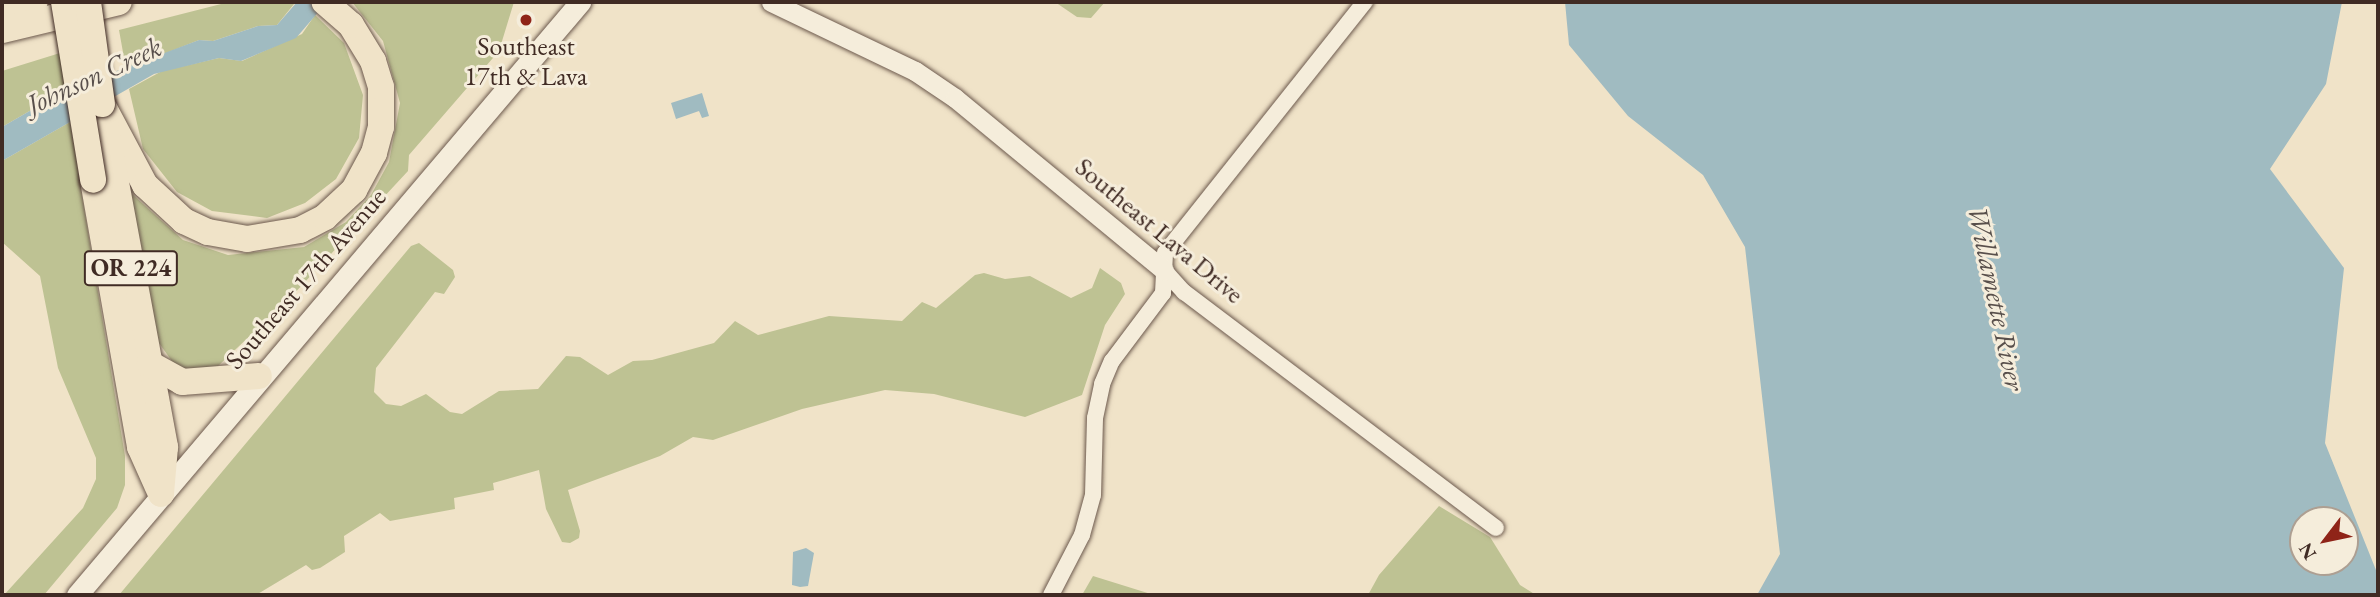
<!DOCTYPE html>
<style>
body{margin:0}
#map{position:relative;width:2380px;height:597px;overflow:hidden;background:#f0e3c8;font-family:"EB Garamond",serif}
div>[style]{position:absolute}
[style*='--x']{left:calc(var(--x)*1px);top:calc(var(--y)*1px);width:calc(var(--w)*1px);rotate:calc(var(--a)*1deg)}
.green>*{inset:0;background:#bec293}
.water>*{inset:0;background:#a0bbc1}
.roads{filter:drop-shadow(0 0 2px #6c594d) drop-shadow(0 0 2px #6c594d)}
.minor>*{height:16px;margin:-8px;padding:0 8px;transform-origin:8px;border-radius:8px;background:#f5eddb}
.tertiary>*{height:19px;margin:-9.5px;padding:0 9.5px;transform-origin:9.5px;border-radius:9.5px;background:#f5eddb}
.secondary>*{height:21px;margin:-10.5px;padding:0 10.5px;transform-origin:10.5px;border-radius:10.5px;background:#f5eddb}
.primary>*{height:24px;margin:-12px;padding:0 12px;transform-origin:12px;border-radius:12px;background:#f0e3c8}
.trunk>*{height:26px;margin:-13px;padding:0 13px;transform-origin:13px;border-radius:13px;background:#f0e3c8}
.bridges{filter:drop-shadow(0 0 2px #402b24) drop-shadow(0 0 2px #402b24)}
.trunk-bridge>*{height:26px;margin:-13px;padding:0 13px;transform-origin:13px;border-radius:13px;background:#f0e3c8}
.dots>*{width:19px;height:19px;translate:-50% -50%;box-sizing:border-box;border:4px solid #f5eddb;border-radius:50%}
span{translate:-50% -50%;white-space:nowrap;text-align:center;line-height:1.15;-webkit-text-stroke:6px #f5eddb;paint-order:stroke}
.shield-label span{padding:2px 5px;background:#f5eddb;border:2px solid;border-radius:5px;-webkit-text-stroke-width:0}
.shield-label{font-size:24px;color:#402b24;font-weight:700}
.poi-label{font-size:26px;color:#402b24}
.street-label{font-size:26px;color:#402b24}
.water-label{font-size:28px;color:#584f4b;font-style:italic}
.frame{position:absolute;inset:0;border:4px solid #402b24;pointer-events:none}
.north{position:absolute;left:2289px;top:506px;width:70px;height:70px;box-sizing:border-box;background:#f5eddb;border:2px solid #ad9f92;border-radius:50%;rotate:238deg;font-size:19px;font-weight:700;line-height:28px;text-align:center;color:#402b24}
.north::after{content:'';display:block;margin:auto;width:24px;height:32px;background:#8f2418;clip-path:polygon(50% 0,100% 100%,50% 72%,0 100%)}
</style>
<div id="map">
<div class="green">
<div style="clip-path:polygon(286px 2px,294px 4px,277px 25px,258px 26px,213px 41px,199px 40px,126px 69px,119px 30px,225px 3px)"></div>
<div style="clip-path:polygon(352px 2px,514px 2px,499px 51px,409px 155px,408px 171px,291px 297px,217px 367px,192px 372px,174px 364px,159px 343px,126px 195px,132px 194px,183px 240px,228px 255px,304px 247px,346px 222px,371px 195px,389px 162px,400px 103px,383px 41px)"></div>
<div style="clip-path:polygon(1055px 2px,1105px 2px,1091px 18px,1077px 17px)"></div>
<div style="clip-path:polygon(315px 15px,344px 43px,363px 95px,359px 138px,336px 179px,305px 203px,267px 218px,212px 211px,177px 192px,143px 149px,129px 89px,162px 71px,219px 58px,242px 61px,302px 34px)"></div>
<div style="clip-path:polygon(60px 53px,66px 90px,2px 127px,2px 71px)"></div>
<div style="clip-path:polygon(70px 122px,125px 456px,125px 485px,117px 508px,44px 595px,4px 595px,83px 508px,96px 479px,96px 458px,58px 368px,40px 276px,2px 242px,2px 161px)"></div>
<div style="clip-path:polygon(419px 243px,453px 270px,455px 277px,444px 294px,435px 292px,376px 368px,374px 392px,386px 404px,401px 406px,426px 394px,450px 412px,462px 414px,499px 391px,538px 389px,566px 356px,580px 357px,608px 375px,633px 361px,652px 360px,714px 343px,735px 321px,758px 335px,829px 316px,902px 321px,922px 302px,936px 308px,975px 275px,984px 273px,1005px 279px,1030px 276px,1071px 298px,1092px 288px,1100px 268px,1121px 283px,1125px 294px,1105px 325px,1082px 395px,1025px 417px,934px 394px,885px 390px,802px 409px,713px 440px,693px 437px,660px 456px,568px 490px,580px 531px,579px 538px,570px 543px,562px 542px,546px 509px,539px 470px,493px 483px,494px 490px,454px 498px,455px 509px,390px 521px,380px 513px,344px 536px,345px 552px,320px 568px,312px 570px,306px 565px,256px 595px,119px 595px,411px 246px)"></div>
<div style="clip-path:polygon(1439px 506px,1490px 537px,1520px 585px,1536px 595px,1368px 595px,1379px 575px)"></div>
<div style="clip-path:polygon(1093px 576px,1154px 595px,1082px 595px)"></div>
</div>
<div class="water">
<div style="clip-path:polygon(297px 2px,327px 2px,296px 38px,241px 61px,219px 58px,154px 74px,2px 161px,2px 127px,66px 90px,199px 40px,213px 41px,258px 26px,277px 25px)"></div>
<div style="clip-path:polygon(evenodd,1565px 2px,2342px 2px,2326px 84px,2270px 169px,2344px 268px,2325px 443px,2378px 575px,2378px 595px,1757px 595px,1780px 554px,1745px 247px,1703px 175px,1628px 116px,1569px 45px,1565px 2px,2303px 520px,2345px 520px,2345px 562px,2303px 562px,2303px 520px)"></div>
<div style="clip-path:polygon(702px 93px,709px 116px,702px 118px,699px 111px,676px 119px,671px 103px)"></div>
<div style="clip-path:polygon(806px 548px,814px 553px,808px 586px,800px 587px,792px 585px,793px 552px)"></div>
</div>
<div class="roads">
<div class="minor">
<div style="--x:1164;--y:270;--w:30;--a:48"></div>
<div style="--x:1184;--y:292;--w:391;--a:37.1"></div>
<div style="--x:1051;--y:595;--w:68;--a:-62.7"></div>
<div style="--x:1082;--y:535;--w:41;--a:-74.6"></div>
<div style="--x:1093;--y:495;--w:77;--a:-88.5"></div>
<div style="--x:1095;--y:418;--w:35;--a:-78"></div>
<div style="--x:1102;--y:384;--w:25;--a:-67"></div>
<div style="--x:1112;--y:361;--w:85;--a:-53.1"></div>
<div style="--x:1163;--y:293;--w:40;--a:-87.1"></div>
<div style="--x:1165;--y:253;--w:321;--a:-51.5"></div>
</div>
<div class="tertiary">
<div style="--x:771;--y:2;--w:160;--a:25.6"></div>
<div style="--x:915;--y:71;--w:48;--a:34"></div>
<div style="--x:955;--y:98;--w:271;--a:39.5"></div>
</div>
<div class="secondary">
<div style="--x:77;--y:595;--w:778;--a:-49.69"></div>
</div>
<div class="primary">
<div style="--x:2;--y:15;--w:36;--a:-21"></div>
</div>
<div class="trunk">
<div style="--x:2;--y:30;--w:120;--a:-13.5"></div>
<div style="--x:102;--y:104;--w:92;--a:62"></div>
<div style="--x:145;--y:185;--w:53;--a:42.7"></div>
<div style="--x:184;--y:221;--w:26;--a:25"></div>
<div style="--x:208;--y:232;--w:40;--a:10"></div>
<div style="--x:247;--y:239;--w:54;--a:-9.6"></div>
<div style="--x:300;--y:230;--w:28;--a:-27"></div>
<div style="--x:325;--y:217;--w:40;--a:-43"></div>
<div style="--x:354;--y:190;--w:42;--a:-61.6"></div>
<div style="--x:374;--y:153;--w:27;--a:-75"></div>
<div style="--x:381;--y:127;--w:40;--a:-90"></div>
<div style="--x:381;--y:87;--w:27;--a:-107"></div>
<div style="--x:373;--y:61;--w:42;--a:-121.4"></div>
<div style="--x:351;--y:25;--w:35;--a:-139"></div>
<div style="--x:105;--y:123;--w:330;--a:79.5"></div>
<div style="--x:165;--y:447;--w:47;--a:94.9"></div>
<div style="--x:93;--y:180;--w:271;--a:80"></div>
<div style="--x:140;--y:447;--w:51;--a:65.9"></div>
<div style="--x:150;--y:364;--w:37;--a:29"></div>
<div style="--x:182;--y:382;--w:77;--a:-4.5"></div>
</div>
</div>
<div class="bridges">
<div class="trunk-bridge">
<div style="--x:64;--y:2;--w:180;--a:80.7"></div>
<div style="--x:88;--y:2;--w:103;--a:82.2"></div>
</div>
</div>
<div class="dots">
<div style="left:526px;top:20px;background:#8f2418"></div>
</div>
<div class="shield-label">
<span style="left:131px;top:268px">OR 224</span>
</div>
<div class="poi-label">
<span style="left:526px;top:62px">Southeast<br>17th &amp; Lava</span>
</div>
<div class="street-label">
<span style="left:1159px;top:231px;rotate:40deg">Southeast Lava Drive</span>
<span style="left:306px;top:279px;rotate:-49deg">Southeast 17th Avenue</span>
</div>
<div class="water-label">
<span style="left:94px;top:75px;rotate:-25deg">Johnson Creek</span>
<span style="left:1997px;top:298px;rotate:78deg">Willamette River</span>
</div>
<div class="frame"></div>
<div class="north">N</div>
</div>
